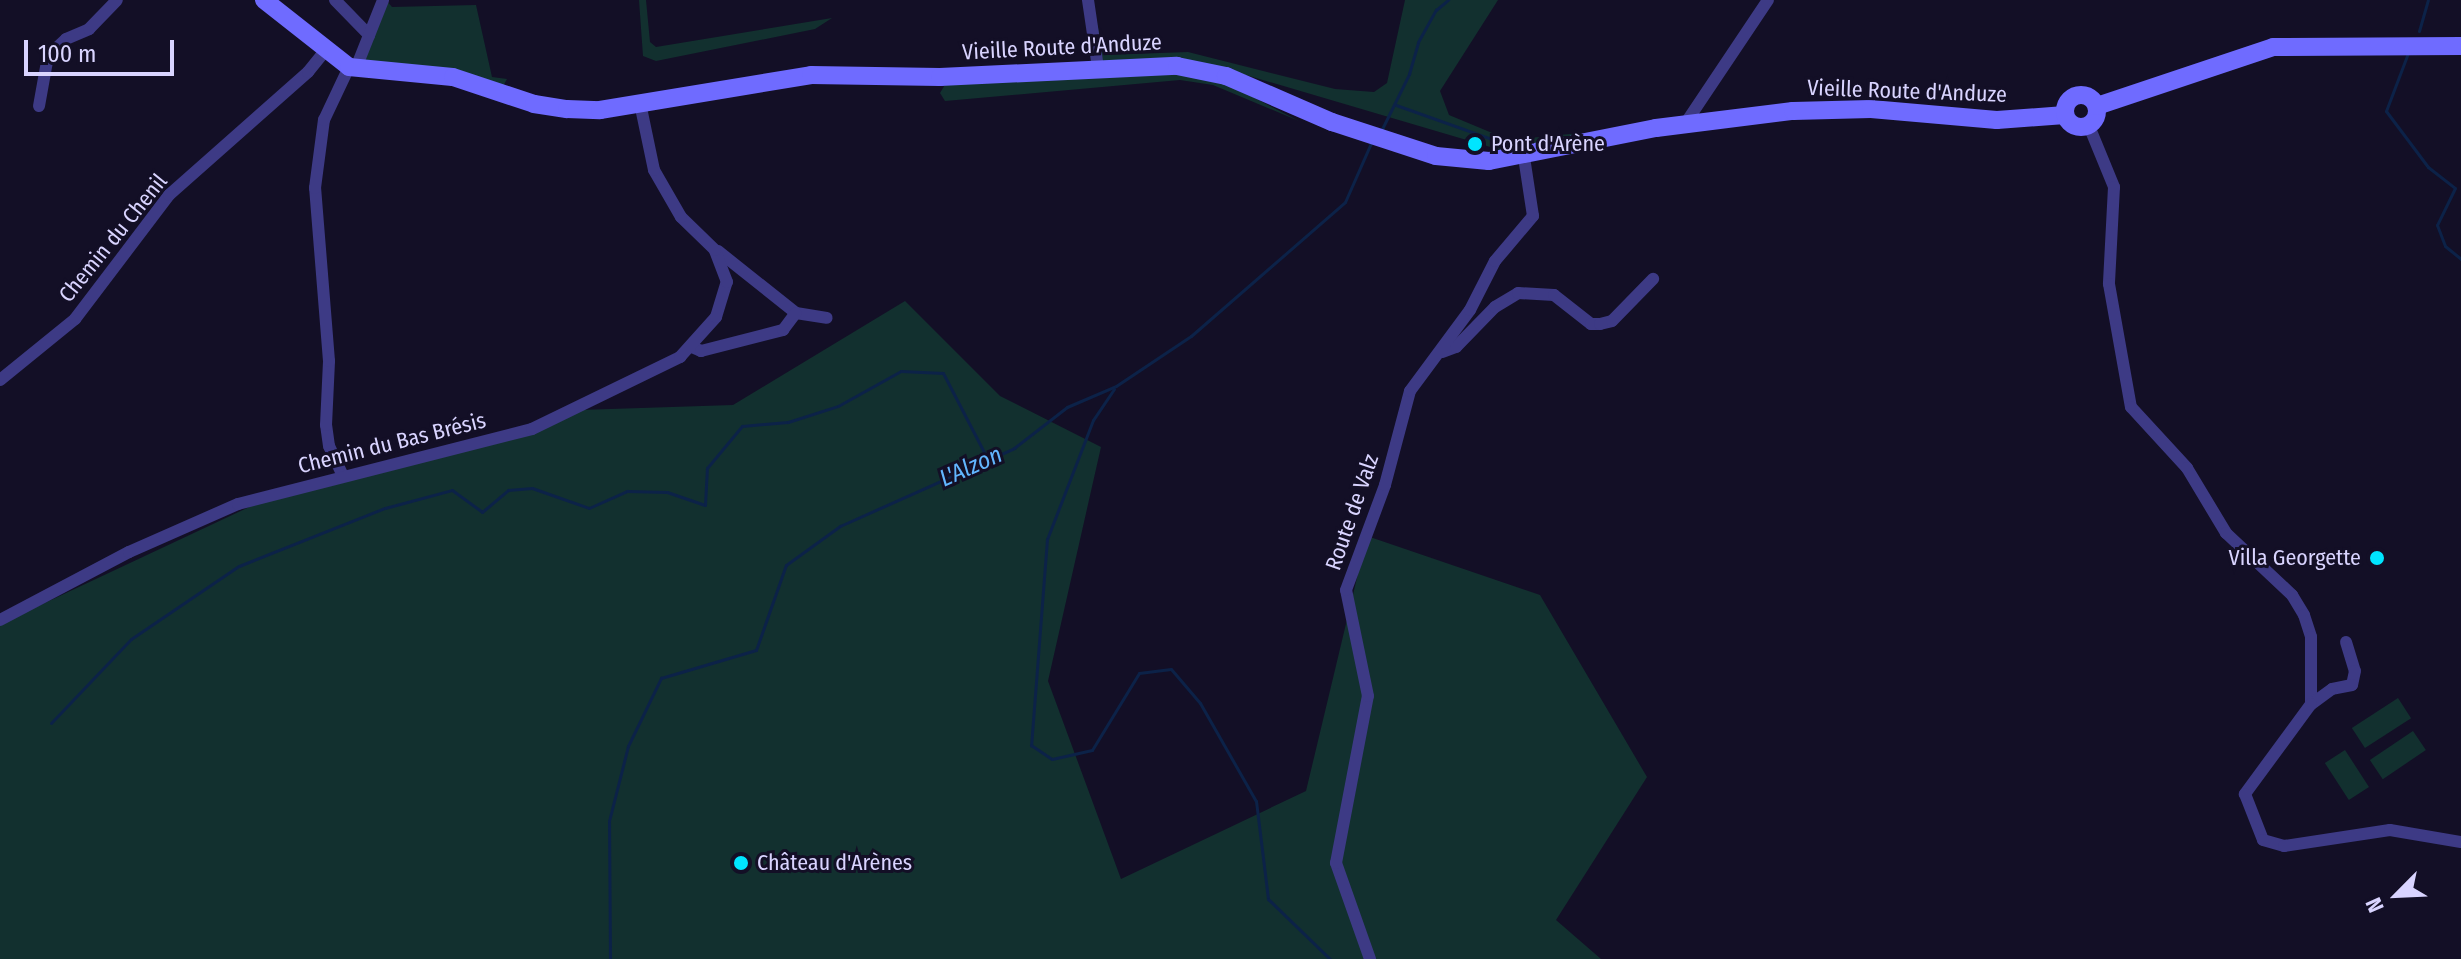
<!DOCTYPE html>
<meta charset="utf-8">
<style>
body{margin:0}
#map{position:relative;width:2461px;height:959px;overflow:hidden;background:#130f26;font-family:"Fira Sans Condensed",sans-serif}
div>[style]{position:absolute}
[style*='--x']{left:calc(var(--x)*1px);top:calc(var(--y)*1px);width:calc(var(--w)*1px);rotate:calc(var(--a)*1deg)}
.green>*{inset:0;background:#12302f;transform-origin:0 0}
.stream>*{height:3px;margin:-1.5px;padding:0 1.5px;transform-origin:1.5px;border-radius:1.5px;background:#0c2248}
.street>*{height:12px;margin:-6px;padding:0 6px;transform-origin:6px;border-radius:6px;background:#3d3a85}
.secondary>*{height:18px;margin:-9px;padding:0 9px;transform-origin:9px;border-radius:9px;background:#6f6bff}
.secondary>.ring{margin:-9px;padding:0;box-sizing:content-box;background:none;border:18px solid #6f6bff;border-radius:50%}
.dots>*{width:22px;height:22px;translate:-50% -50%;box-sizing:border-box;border:4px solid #130f26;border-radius:50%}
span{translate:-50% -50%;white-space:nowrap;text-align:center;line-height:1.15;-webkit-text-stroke:6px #130f26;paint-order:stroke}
.street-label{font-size:22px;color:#d9d4ff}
.poi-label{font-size:22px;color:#d9d4ff}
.left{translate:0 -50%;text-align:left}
.right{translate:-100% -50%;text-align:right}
.water-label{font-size:24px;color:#62b6ff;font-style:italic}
.north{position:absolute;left:2357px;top:855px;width:80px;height:80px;-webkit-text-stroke:6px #130f26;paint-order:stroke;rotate:246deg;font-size:22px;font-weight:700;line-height:32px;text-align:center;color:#d9d4ff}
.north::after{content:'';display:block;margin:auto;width:28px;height:36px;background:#d9d4ff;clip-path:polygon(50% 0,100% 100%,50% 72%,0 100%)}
.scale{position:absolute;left:24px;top:40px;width:150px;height:36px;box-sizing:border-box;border:4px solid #d9d4ff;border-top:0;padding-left:10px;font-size:24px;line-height:28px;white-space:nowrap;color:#d9d4ff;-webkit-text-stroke:6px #130f26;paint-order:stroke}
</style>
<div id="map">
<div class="green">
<div style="clip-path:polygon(386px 0,392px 7px,476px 5px,492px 77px,507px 79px,502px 88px,364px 63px)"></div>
<div style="clip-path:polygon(639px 0,646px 0,650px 42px,656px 47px,832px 18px,815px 29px,656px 61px,643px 56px)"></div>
<div style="clip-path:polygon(1405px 0,1498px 0,1440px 91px,1449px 115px,1509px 140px,1580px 133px,1579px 138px,1514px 154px,1229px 70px,1097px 63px,1095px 16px,1105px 55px,1188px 52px,1335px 89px,1374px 92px,1387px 83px)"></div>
<div style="clip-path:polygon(1172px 71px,1226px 83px,1299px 121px,1213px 85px,1180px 80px,945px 101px,940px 93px,946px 83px)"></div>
<div style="clip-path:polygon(905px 301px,1000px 396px,1101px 447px,1048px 681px,1121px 879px,1306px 791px,1367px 536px,1540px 595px,1647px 777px,1556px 920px,1601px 959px,0 959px,0 624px,262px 501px,580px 410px,733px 405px)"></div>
<div style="left:2398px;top:698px;width:24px;height:55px;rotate:57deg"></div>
<div style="left:2413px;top:731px;width:23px;height:52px;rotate:56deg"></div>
<div style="left:2345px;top:750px;width:44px;height:24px;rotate:57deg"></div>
</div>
<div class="stream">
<div style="--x:2419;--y:31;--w:32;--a:-74"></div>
<div style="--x:2408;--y:53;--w:62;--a:110.8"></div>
<div style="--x:2386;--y:111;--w:70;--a:53.1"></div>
<div style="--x:2428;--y:167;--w:34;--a:38"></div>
<div style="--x:2455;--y:188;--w:41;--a:115.9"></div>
<div style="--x:2437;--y:225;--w:22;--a:69"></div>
<div style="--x:2445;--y:246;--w:21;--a:39"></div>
<div style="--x:1396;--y:105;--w:128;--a:19.6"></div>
<div style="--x:1381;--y:131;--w:64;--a:-63.8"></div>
<div style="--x:1409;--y:74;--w:33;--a:-74"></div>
<div style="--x:1418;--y:42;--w:37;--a:-61"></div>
<div style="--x:1436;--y:10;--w:16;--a:-40"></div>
<div style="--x:1114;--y:389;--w:37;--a:124"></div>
<div style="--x:1093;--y:420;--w:128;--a:111.1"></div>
<div style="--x:1047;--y:539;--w:207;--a:94.4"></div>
<div style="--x:1031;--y:745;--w:25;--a:34"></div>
<div style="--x:1052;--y:759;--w:41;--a:-12.7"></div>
<div style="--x:1092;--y:750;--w:90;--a:-58.6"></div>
<div style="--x:1139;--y:673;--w:32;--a:-7"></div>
<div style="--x:1171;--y:669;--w:45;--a:49.5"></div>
<div style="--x:1200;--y:703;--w:113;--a:60.3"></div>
<div style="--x:1256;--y:801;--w:99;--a:83"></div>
<div style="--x:1268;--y:899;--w:86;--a:44.1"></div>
<div style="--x:51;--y:723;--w:116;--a:-46.4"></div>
<div style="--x:131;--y:639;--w:130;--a:-34.1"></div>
<div style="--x:239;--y:566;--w:157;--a:-21.7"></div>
<div style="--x:385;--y:508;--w:69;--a:-15"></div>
<div style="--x:452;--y:490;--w:37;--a:36"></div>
<div style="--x:482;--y:512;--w:34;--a:-40"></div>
<div style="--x:508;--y:490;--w:24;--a:-5"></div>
<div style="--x:532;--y:488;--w:60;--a:19.3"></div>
<div style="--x:589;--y:508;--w:42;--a:-24.1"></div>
<div style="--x:627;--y:491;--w:40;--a:1.4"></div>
<div style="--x:667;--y:492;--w:40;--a:18.9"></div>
<div style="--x:705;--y:505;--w:37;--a:-87"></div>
<div style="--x:707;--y:468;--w:55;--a:-50.2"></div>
<div style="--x:742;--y:426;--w:46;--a:-5"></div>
<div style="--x:788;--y:422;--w:52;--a:-17.7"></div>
<div style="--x:838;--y:406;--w:72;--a:-29.1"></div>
<div style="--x:901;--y:371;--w:42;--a:2.7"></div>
<div style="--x:943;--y:373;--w:96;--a:62.6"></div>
<div style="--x:610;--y:959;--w:138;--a:-90.4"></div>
<div style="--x:609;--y:821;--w:77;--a:-75.8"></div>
<div style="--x:628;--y:746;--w:76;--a:-64.1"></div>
<div style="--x:661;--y:678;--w:99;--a:-16.4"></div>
<div style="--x:756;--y:650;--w:90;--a:-70.6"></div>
<div style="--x:786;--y:565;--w:67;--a:-35.8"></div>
<div style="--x:840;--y:526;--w:191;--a:-24.1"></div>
<div style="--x:1014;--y:448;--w:67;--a:-37.7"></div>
<div style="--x:1067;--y:407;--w:53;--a:-23.2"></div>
<div style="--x:1116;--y:386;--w:90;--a:-33.7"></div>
<div style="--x:1191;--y:336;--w:204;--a:-41"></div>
<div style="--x:1345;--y:202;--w:64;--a:-66.2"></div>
</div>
<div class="street">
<div style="--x:335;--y:0;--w:49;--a:45.8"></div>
<div style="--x:1088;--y:0;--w:69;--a:81.6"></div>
<div style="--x:356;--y:68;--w:73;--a:-68.3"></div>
<div style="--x:39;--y:106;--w:51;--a:-79.8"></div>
<div style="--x:48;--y:56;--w:25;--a:-43"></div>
<div style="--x:66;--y:39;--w:25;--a:-23"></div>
<div style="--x:89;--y:29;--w:40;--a:-46"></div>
<div style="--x:1685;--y:124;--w:149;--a:-56.2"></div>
<div style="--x:2089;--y:126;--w:66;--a:67.7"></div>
<div style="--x:2114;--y:187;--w:97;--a:93"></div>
<div style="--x:2109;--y:284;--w:125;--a:79.9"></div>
<div style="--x:2131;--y:407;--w:83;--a:47.4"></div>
<div style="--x:2187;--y:468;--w:76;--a:59"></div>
<div style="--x:2226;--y:533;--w:91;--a:43.2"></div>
<div style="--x:2292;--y:595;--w:23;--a:59"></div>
<div style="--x:2304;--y:615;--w:23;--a:72"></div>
<div style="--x:2311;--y:637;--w:67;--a:90"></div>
<div style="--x:718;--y:251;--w:100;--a:38.5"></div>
<div style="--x:796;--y:313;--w:31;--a:9"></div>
<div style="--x:692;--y:347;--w:10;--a:24"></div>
<div style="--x:701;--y:351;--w:85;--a:-14.4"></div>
<div style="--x:783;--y:330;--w:21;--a:-53"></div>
<div style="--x:1442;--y:352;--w:15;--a:-20"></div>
<div style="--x:1456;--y:347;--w:56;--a:-45.7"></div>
<div style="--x:1495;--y:307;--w:27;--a:-31"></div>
<div style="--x:1518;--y:293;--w:36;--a:3"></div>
<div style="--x:1554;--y:295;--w:47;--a:38.1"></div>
<div style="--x:1591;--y:324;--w:9;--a:0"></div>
<div style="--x:1600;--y:324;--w:12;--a:-14"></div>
<div style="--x:1612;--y:321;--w:59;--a:-45.7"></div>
<div style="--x:0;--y:380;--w:97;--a:-39.1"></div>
<div style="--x:75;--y:319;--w:156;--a:-52.8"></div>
<div style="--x:169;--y:195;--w:186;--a:-41.5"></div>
<div style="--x:308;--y:72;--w:26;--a:-51"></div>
<div style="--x:343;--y:476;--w:33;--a:-115"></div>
<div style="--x:329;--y:446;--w:21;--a:-98"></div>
<div style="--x:326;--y:425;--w:64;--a:-87.3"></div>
<div style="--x:329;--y:361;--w:174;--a:-94.6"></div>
<div style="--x:315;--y:188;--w:69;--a:-82.5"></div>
<div style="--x:324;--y:120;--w:59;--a:-64.7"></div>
<div style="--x:0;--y:620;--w:146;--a:-27.8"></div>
<div style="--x:129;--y:552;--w:119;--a:-23.8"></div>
<div style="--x:238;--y:504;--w:303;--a:-14.3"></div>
<div style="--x:532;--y:429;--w:165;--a:-25.9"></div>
<div style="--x:680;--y:357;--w:54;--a:-48"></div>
<div style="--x:716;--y:317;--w:37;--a:-73"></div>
<div style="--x:727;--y:282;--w:34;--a:-111"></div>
<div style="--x:715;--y:250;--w:47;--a:-135.9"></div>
<div style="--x:681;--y:217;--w:54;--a:-119.9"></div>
<div style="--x:654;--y:170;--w:68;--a:-101.8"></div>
<div style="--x:2346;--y:642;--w:30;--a:73"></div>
<div style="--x:2355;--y:671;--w:14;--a:102"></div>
<div style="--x:2352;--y:685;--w:20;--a:169"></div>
<div style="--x:2332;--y:689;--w:26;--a:144"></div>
<div style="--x:2311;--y:704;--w:112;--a:126.3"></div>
<div style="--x:2245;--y:794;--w:49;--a:68.6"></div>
<div style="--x:2263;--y:840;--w:22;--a:16"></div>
<div style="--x:2284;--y:846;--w:107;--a:-8.6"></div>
<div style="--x:2390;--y:830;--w:72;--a:9.6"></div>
<div style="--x:1370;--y:959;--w:102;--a:-109.5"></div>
<div style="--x:1336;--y:863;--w:170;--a:-79.2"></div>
<div style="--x:1368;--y:696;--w:108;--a:-101.7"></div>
<div style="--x:1346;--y:590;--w:112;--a:-69.6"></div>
<div style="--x:1385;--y:485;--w:97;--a:-75.1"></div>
<div style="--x:1410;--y:391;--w:101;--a:-53.5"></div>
<div style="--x:1470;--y:310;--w:55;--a:-63"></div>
<div style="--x:1495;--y:261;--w:59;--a:-49.8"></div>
<div style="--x:1533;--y:216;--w:60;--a:-98.7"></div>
</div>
<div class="secondary">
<div style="--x:264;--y:0;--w:108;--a:38.2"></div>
<div style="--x:349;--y:67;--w:104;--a:5.5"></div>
<div style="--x:453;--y:77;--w:85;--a:18.4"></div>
<div style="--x:534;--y:104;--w:33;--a:9"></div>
<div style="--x:567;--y:109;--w:33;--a:2"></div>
<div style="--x:600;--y:110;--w:214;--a:-9.4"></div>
<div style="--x:811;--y:75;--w:129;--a:0.9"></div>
<div style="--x:940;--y:77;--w:237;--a:-2.7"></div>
<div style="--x:1177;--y:66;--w:50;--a:11.5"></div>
<div style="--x:1226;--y:76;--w:116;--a:23.5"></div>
<div style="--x:1332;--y:122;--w:109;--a:18.1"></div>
<div style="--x:1436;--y:156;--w:53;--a:5.4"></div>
<div style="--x:1489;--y:161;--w:170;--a:-11.2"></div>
<div style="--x:1656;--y:128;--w:138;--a:-7.1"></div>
<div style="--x:1793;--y:111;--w:78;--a:-1.5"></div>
<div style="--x:1871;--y:109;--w:126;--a:5"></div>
<div style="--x:1997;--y:120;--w:68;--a:-4.2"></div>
<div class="ring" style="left:2065px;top:95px;width:14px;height:14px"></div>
<div style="--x:2097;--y:106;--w:186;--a:-18.5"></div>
<div style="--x:2273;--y:47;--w:188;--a:-0.3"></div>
</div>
<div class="dots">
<div style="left:1475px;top:144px;background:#00e5ff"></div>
<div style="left:2377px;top:558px;background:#00e5ff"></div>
<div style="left:741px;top:863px;background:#00e5ff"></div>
</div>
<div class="street-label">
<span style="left:1062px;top:47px;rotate:-3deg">Vieille Route d'Anduze</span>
<span style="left:1907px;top:91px;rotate:2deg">Vieille Route d'Anduze</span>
<span style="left:113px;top:238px;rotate:-51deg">Chemin du Chenil</span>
<span style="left:392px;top:443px;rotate:-14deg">Chemin du Bas Brésis</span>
<span style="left:1352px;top:512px;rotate:-71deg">Route de Valz</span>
</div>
<div class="poi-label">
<span class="left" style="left:1491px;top:144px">Pont d'Arène</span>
<span class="right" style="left:2361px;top:558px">Villa Georgette</span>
<span class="left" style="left:757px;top:863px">Château d'Arènes</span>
</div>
<div class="water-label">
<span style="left:971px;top:467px;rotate:-24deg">L'Alzon</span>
</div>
<div class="north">N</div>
<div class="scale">100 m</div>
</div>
